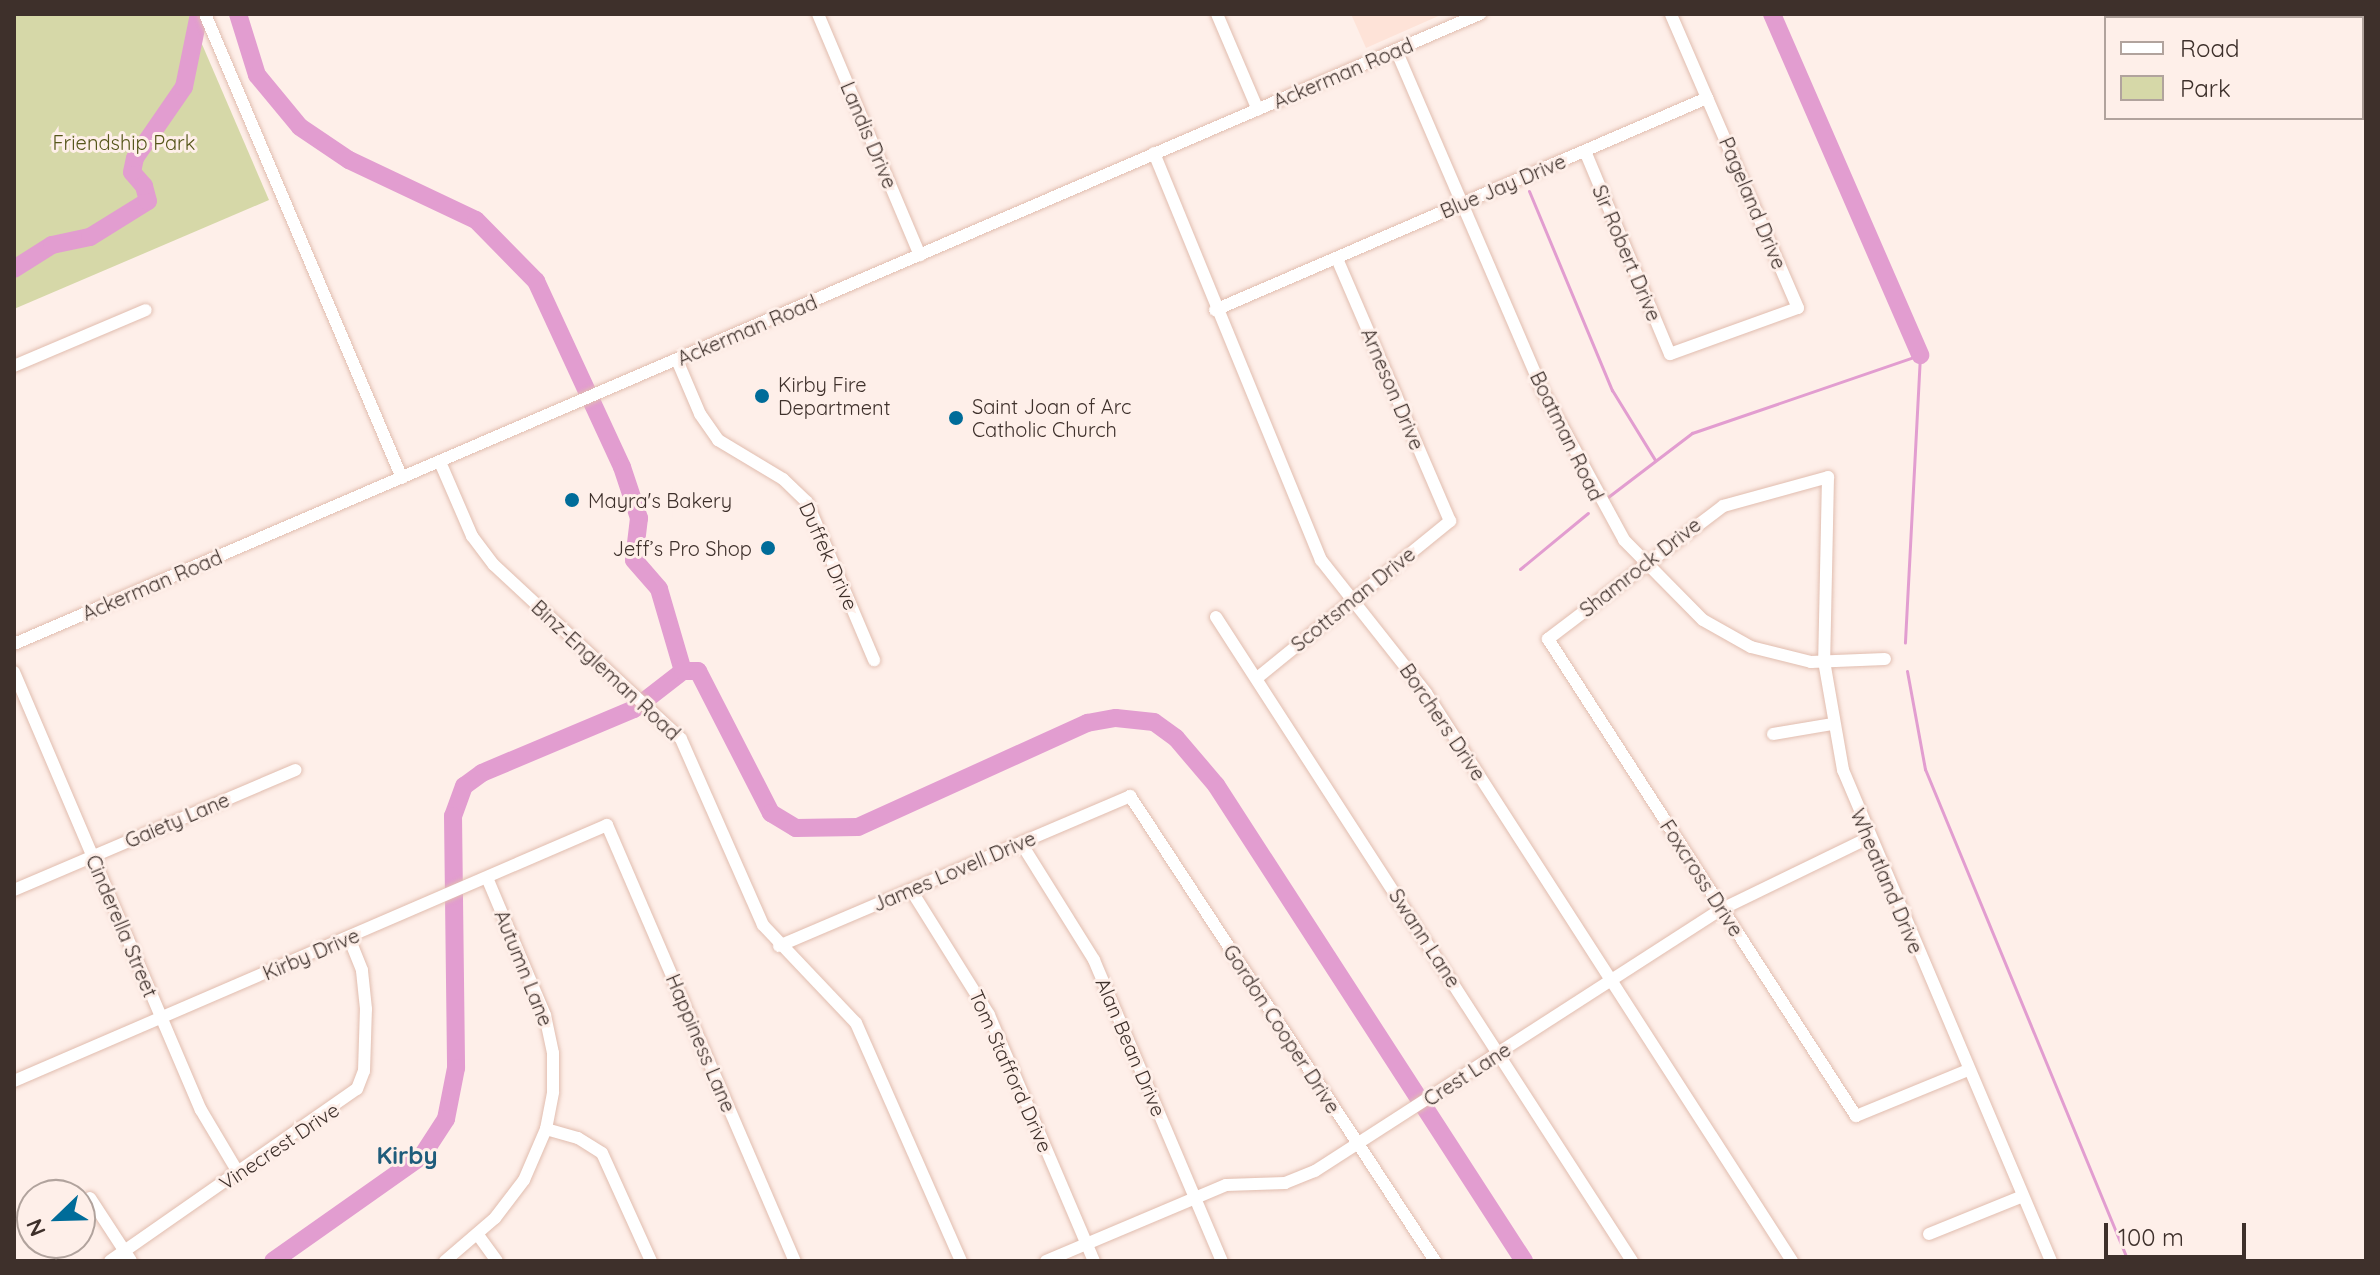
<!DOCTYPE html>
<meta charset="utf-8">
<style>
body{margin:0}
#map{position:relative;width:2380px;height:1275px;overflow:hidden;background:#feefe9;font-family:Quicksand,sans-serif}
div>[style]{position:absolute}
[style*='--x']{left:calc(var(--x)*1px);top:calc(var(--y)*1px);width:calc(var(--w)*1px);rotate:calc(var(--a)*1deg)}
.built>*{inset:0;background:#fee3d8}
.green>*{inset:0;background:#d6d8a8}
.stream>*{height:3px;margin:-1.5px;padding:0 1.5px;transform-origin:1.5px;border-radius:1.5px;background:#e29dd0}
.river>*{height:18px;margin:-9px;padding:0 9px;transform-origin:9px;border-radius:9px;background:#e29dd0}
.roads{filter:drop-shadow(0 0 2px #e1bdaf) drop-shadow(0 0 2px #e1bdaf)}
.minor>*{height:12px;margin:-6px;padding:0 6px;transform-origin:6px;border-radius:6px;background:#fff}
.dots>*{width:22px;height:22px;translate:-50% -50%;box-sizing:border-box;border:4px solid #feefe9;border-radius:50%}
span{translate:-50% -50%;white-space:nowrap;text-align:center;line-height:1.15;-webkit-text-stroke:6px #feefe9;paint-order:stroke}
.street-label{font-size:20px;color:#3e302b}
.park-label{font-size:20px;color:#56561a}
.poi-label{font-size:20px;color:#3e302b}
.left{translate:0 -50%;text-align:left}
.right{translate:-100% -50%;text-align:right}
.quarter-label{font-size:24px;color:#1f5c7b;font-weight:700}
.frame{position:absolute;inset:0;border:16px solid #3e302b;pointer-events:none}
.legend{position:absolute;left:2104px;top:16px;width:260px;height:104px;box-sizing:border-box;background:#feefe9;border:2px solid #b1a39d;margin:0;padding:10px 14px;list-style:none;font-size:24px;color:#3e302b}
.legend li{display:flex;align-items:center;gap:16px;height:40px}
.legend b{width:40px;border:2px solid #b1a39d}
.north{position:absolute;left:16px;top:1179px;width:80px;height:80px;box-sizing:border-box;background:#feefe9;border:2px solid #b1a39d;border-radius:50%;rotate:247deg;font-size:22px;font-weight:700;line-height:32px;text-align:center;color:#3e302b}
.north::after{content:'';display:block;margin:auto;width:28px;height:36px;background:#006c99;clip-path:polygon(50% 0,100% 100%,50% 72%,0 100%)}
.scale{position:absolute;left:2104px;top:1223px;width:142px;height:36px;box-sizing:border-box;border:4px solid #3e302b;border-top:0;padding-left:10px;font-size:24px;line-height:28px;white-space:nowrap;color:#3e302b;-webkit-text-stroke:6px #feefe9;paint-order:stroke}
</style>
<div id="map">
<div class="built">
<div style="clip-path:polygon(1351px 14px,1443px 14px,1366px 48px)"></div>
</div>
<div class="green">
<div style="clip-path:polygon(14px 14px,189px 14px,269px 200px,14px 309px)"></div>
</div>
<div class="stream">
<div style="--x:1529;--y:191;--w:216;--a:67.4"></div>
<div style="--x:1612;--y:390;--w:82;--a:58.4"></div>
<div style="--x:1608;--y:497;--w:106;--a:-37.3"></div>
<div style="--x:1692;--y:433;--w:241;--a:-18.9"></div>
<div style="--x:1920;--y:355;--w:288;--a:93"></div>
<div style="--x:1520;--y:569;--w:88;--a:-39.5"></div>
<div style="--x:1907;--y:671;--w:100;--a:79.6"></div>
<div style="--x:1925;--y:769;--w:532;--a:67.58"></div>
</div>
<div class="river">
<div style="--x:238;--y:14;--w:64;--a:72.7"></div>
<div style="--x:257;--y:75;--w:67;--a:50.4"></div>
<div style="--x:300;--y:127;--w:59;--a:34"></div>
<div style="--x:349;--y:160;--w:140;--a:25.3"></div>
<div style="--x:476;--y:220;--w:86;--a:45.5"></div>
<div style="--x:536;--y:281;--w:205;--a:65.2"></div>
<div style="--x:622;--y:467;--w:54;--a:71.6"></div>
<div style="--x:639;--y:518;--w:42;--a:96.8"></div>
<div style="--x:634;--y:560;--w:38;--a:49"></div>
<div style="--x:659;--y:589;--w:85;--a:73.7"></div>
<div style="--x:683;--y:671;--w:62;--a:142.2"></div>
<div style="--x:634;--y:709;--w:165;--a:157.2"></div>
<div style="--x:482;--y:773;--w:22;--a:144"></div>
<div style="--x:464;--y:786;--w:32;--a:110"></div>
<div style="--x:453;--y:816;--w:252;--a:89.3"></div>
<div style="--x:456;--y:1068;--w:52;--a:101.1"></div>
<div style="--x:446;--y:1119;--w:44;--a:123"></div>
<div style="--x:422;--y:1156;--w:182;--a:144.8"></div>
<div style="--x:1772;--y:14;--w:372;--a:66.5"></div>
<div style="--x:14;--y:269;--w:45;--a:-32.3"></div>
<div style="--x:52;--y:245;--w:39;--a:-12"></div>
<div style="--x:90;--y:237;--w:68;--a:-31.8"></div>
<div style="--x:148;--y:201;--w:16;--a:-105"></div>
<div style="--x:144;--y:186;--w:18;--a:-131"></div>
<div style="--x:132;--y:172;--w:14;--a:-78"></div>
<div style="--x:135;--y:158;--w:86;--a:-55.4"></div>
<div style="--x:184;--y:87;--w:75;--a:-78.4"></div>
<div style="--x:683;--y:671;--w:15;--a:0"></div>
<div style="--x:698;--y:671;--w:160;--a:62.8"></div>
<div style="--x:771;--y:813;--w:29;--a:31"></div>
<div style="--x:796;--y:828;--w:62;--a:-0.9"></div>
<div style="--x:858;--y:827;--w:252;--a:-24.4"></div>
<div style="--x:1087;--y:723;--w:29;--a:-10"></div>
<div style="--x:1116;--y:718;--w:38;--a:6"></div>
<div style="--x:1154;--y:722;--w:27;--a:36"></div>
<div style="--x:1176;--y:738;--w:62;--a:49.6"></div>
<div style="--x:1216;--y:785;--w:567;--a:57.09"></div>
</div>
<div class="roads">
<div class="minor">
<div style="--x:205;--y:14;--w:504;--a:67"></div>
<div style="--x:818;--y:14;--w:262;--a:67.1"></div>
<div style="--x:1217;--y:14;--w:104;--a:66.9"></div>
<div style="--x:1396;--y:50;--w:374;--a:66.7"></div>
<div style="--x:1544;--y:393;--w:167;--a:61.4"></div>
<div style="--x:1624;--y:540;--w:112;--a:45.4"></div>
<div style="--x:1703;--y:620;--w:55;--a:29.4"></div>
<div style="--x:1751;--y:647;--w:62;--a:14"></div>
<div style="--x:1811;--y:662;--w:74;--a:-2.3"></div>
<div style="--x:1585;--y:151;--w:220;--a:67.3"></div>
<div style="--x:1670;--y:354;--w:136;--a:-19.8"></div>
<div style="--x:1798;--y:308;--w:320;--a:-113.4"></div>
<div style="--x:1154;--y:153;--w:440;--a:67.7"></div>
<div style="--x:1321;--y:560;--w:169;--a:51.7"></div>
<div style="--x:1426;--y:693;--w:676;--a:57.2"></div>
<div style="--x:1215;--y:310;--w:536;--a:-23.31"></div>
<div style="--x:677;--y:360;--w:59;--a:66.9"></div>
<div style="--x:700;--y:414;--w:32;--a:55"></div>
<div style="--x:718;--y:440;--w:76;--a:31"></div>
<div style="--x:783;--y:479;--w:33;--a:44"></div>
<div style="--x:807;--y:502;--w:172;--a:67"></div>
<div style="--x:14;--y:366;--w:143;--a:-23"></div>
<div style="--x:440;--y:462;--w:81;--a:66.6"></div>
<div style="--x:472;--y:536;--w:36;--a:53"></div>
<div style="--x:494;--y:565;--w:255;--a:42.9"></div>
<div style="--x:681;--y:739;--w:203;--a:66.2"></div>
<div style="--x:763;--y:925;--w:135;--a:46.5"></div>
<div style="--x:856;--y:1023;--w:260;--a:66.2"></div>
<div style="--x:1216;--y:617;--w:767;--a:57.14"></div>
<div style="--x:14;--y:644;--w:1596;--a:-23.26"></div>
<div style="--x:14;--y:672;--w:476;--a:66.9"></div>
<div style="--x:201;--y:1110;--w:74;--a:59.3"></div>
<div style="--x:1257;--y:678;--w:249;--a:-39.1"></div>
<div style="--x:1450;--y:521;--w:286;--a:-113.3"></div>
<div style="--x:1773;--y:734;--w:61;--a:-9.5"></div>
<div style="--x:1021;--y:843;--w:138;--a:58"></div>
<div style="--x:1094;--y:960;--w:327;--a:67"></div>
<div style="--x:14;--y:890;--w:306;--a:-23.1"></div>
<div style="--x:911;--y:890;--w:147;--a:58"></div>
<div style="--x:989;--y:1015;--w:267;--a:66.9"></div>
<div style="--x:779;--y:946;--w:382;--a:-23.1"></div>
<div style="--x:1130;--y:796;--w:556;--a:56.74"></div>
<div style="--x:1968;--y:1070;--w:121;--a:157.7"></div>
<div style="--x:1856;--y:1116;--w:568;--a:-122.85"></div>
<div style="--x:1548;--y:639;--w:220;--a:-37.2"></div>
<div style="--x:1723;--y:506;--w:109;--a:-15.4"></div>
<div style="--x:1828;--y:477;--w:184;--a:91.2"></div>
<div style="--x:1824;--y:661;--w:111;--a:80.1"></div>
<div style="--x:1843;--y:770;--w:533;--a:67.04"></div>
<div style="--x:14;--y:1081;--w:646;--a:-23.35"></div>
<div style="--x:607;--y:825;--w:475;--a:66.7"></div>
<div style="--x:546;--y:1129;--w:33;--a:16"></div>
<div style="--x:578;--y:1138;--w:28;--a:32"></div>
<div style="--x:602;--y:1153;--w:119;--a:65.6"></div>
<div style="--x:90;--y:1198;--w:75;--a:56.9"></div>
<div style="--x:1929;--y:1234;--w:101;--a:-22"></div>
<div style="--x:478;--y:1235;--w:32;--a:54"></div>
<div style="--x:110;--y:1261;--w:301;--a:-34.9"></div>
<div style="--x:357;--y:1089;--w:19;--a:-69"></div>
<div style="--x:364;--y:1071;--w:62;--a:-88.2"></div>
<div style="--x:366;--y:1009;--w:39;--a:-96"></div>
<div style="--x:362;--y:970;--w:35;--a:-112"></div>
<div style="--x:445;--y:1261;--w:66;--a:-40.7"></div>
<div style="--x:495;--y:1218;--w:48;--a:-52.7"></div>
<div style="--x:524;--y:1180;--w:56;--a:-66.7"></div>
<div style="--x:546;--y:1129;--w:38;--a:-79"></div>
<div style="--x:553;--y:1092;--w:39;--a:-90"></div>
<div style="--x:553;--y:1053;--w:39;--a:-102"></div>
<div style="--x:545;--y:1015;--w:149;--a:-112.9"></div>
<div style="--x:1046;--y:1261;--w:195;--a:-22.9"></div>
<div style="--x:1226;--y:1185;--w:59;--a:-1.9"></div>
<div style="--x:1285;--y:1183;--w:32;--a:-22"></div>
<div style="--x:1315;--y:1171;--w:484;--a:-32.8"></div>
<div style="--x:1722;--y:909;--w:162;--a:-25.9"></div>
</div>
</div>
<div class="dots">
<div style="left:762px;top:396px;background:#006c99"></div>
<div style="left:956px;top:418px;background:#006c99"></div>
<div style="left:572px;top:500px;background:#006c99"></div>
<div style="left:768px;top:548px;background:#006c99"></div>
</div>
<div class="street-label">
<span style="left:1343px;top:73px;rotate:-23deg">Ackerman Road</span>
<span style="left:869px;top:135px;rotate:67deg">Landis Drive</span>
<span style="left:1503px;top:186px;rotate:-23deg">Blue Jay Drive</span>
<span style="left:1753px;top:203px;rotate:67deg">Pageland Drive</span>
<span style="left:1627px;top:253px;rotate:67deg">Sir Robert Drive</span>
<span style="left:747px;top:330px;rotate:-23deg">Ackerman Road</span>
<span style="left:1393px;top:389px;rotate:67deg">Arneson Drive</span>
<span style="left:1567px;top:436px;rotate:64deg">Boatman Road</span>
<span style="left:829px;top:556px;rotate:66deg">Duffek Drive</span>
<span style="left:1640px;top:567px;rotate:-38deg">Shamrock Drive</span>
<span style="left:152px;top:585px;rotate:-23deg">Ackerman Road</span>
<span style="left:1353px;top:599px;rotate:-39deg">Scottsman Drive</span>
<span style="left:606px;top:670px;rotate:43deg">Binz-Engleman Road</span>
<span style="left:1443px;top:722px;rotate:56deg">Borchers Drive</span>
<span style="left:177px;top:820px;rotate:-23deg">Gaiety Lane</span>
<span style="left:954px;top:871px;rotate:-23deg">James Lovell Drive</span>
<span style="left:1702px;top:878px;rotate:57deg">Foxcross Drive</span>
<span style="left:1887px;top:881px;rotate:67deg">Wheatland Drive</span>
<span style="left:122px;top:926px;rotate:67deg">Cinderella Street</span>
<span style="left:1425px;top:938px;rotate:57deg">Swann Lane</span>
<span style="left:311px;top:954px;rotate:-23deg">Kirby Drive</span>
<span style="left:524px;top:968px;rotate:68deg">Autumn Lane</span>
<span style="left:1282px;top:1029px;rotate:57deg">Gordon Cooper Drive</span>
<span style="left:701px;top:1043px;rotate:67deg">Happiness Lane</span>
<span style="left:1131px;top:1047px;rotate:67deg">Alan Bean Drive</span>
<span style="left:1011px;top:1071px;rotate:66deg">Tom Stafford Drive</span>
<span style="left:1467px;top:1074px;rotate:-33deg">Crest Lane</span>
<span style="left:279px;top:1146px;rotate:-34deg">Vinecrest Drive</span>
</div>
<div class="park-label">
<span style="left:124px;top:142px">Friendship Park</span>
</div>
<div class="poi-label">
<span class="left" style="left:778px;top:396px">Kirby Fire<br>Department</span>
<span class="left" style="left:972px;top:418px">Saint Joan of Arc<br>Catholic Church</span>
<span class="left" style="left:588px;top:500px">Mayra's Bakery</span>
<span class="right" style="left:752px;top:548px">Jeff’s Pro Shop</span>
</div>
<div class="quarter-label">
<span style="left:407px;top:1156px">Kirby</span>
</div>
<div class="frame"></div>
<ul class="legend">
<li><b style="height:10px;background:#fff"></b>Road</li>
<li><b style="height:22px;background:#d6d8a8"></b>Park</li>
</ul>
<div class="north">N</div>
<div class="scale">100 m</div>
</div>
